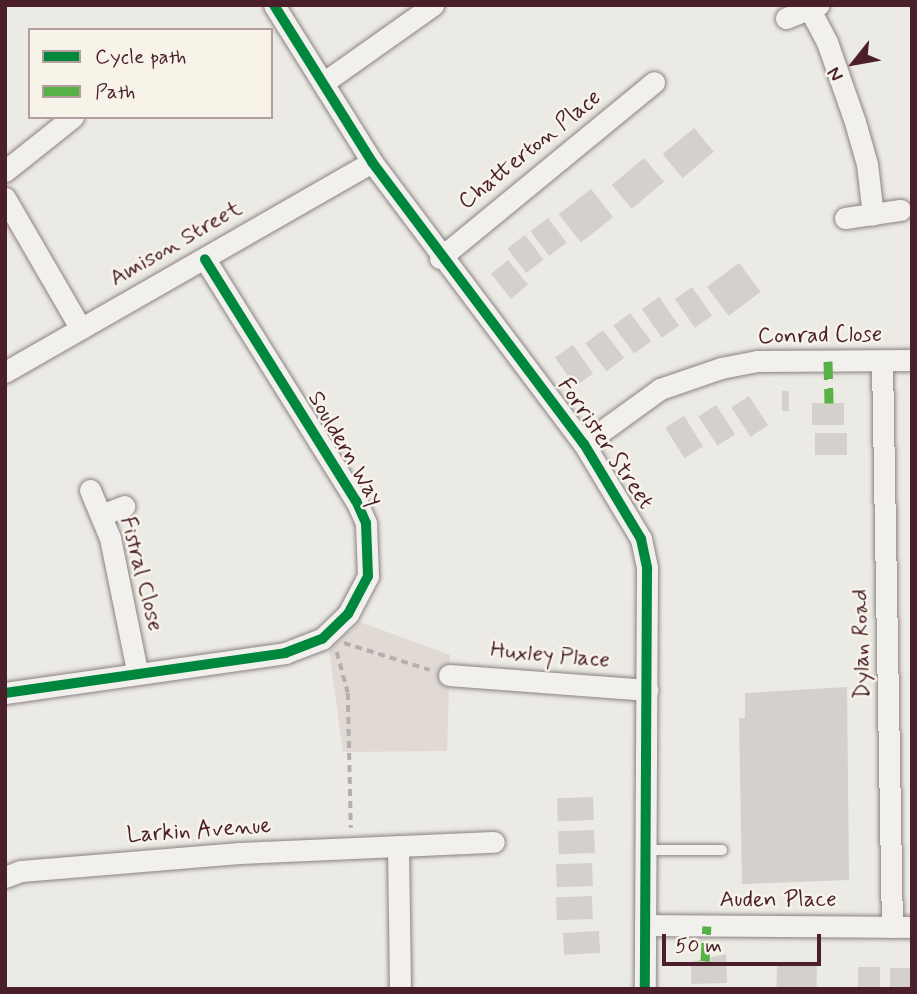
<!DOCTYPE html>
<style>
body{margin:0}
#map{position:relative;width:917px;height:994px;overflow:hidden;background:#eceae4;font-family:Mynerve,sans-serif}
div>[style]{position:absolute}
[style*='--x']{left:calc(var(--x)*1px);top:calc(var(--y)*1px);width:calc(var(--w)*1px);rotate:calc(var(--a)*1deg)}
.green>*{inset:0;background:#e1dad4}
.building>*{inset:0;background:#d4d0cc;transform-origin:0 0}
.path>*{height:3.5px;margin-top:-1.75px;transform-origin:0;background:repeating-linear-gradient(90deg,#b5aead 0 7px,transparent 0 12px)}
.roads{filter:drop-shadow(0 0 2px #8b8282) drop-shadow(0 0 2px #8b8282)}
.service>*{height:10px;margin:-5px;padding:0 5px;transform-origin:5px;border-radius:5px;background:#f1f0ec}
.minor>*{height:21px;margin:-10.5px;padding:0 10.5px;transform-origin:10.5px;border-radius:10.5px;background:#f1f0ec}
.quiet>*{height:9px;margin-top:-4.5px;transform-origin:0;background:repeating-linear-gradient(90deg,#57b146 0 18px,transparent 0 27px)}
.cycleway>*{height:10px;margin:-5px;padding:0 5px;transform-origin:5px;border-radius:5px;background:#00873e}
span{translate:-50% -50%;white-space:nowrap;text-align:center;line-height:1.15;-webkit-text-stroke:5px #f7f3e8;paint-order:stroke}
.street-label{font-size:23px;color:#4a1f2b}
.frame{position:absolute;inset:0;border:7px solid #4a1f2b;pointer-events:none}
.legend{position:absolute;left:28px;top:28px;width:245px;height:91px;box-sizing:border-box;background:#f7f3e8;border:2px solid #b29e9c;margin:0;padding:9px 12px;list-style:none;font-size:21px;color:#4a1f2b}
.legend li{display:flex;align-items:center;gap:14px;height:35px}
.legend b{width:35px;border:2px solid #b29e9c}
.north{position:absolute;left:819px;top:28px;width:70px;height:70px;-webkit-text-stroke:5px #f7f3e8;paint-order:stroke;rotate:239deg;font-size:19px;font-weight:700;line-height:28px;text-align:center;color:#4a1f2b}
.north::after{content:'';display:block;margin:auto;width:24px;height:32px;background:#4a1f2b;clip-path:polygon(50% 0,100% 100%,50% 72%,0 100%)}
.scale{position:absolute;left:662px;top:934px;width:159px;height:32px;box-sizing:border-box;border:4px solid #4a1f2b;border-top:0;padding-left:9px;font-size:21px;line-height:24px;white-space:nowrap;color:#4a1f2b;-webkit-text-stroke:5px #f7f3e8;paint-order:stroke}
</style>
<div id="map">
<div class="green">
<div style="clip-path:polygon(360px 622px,450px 655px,447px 751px,343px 752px,329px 651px)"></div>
</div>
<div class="building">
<div style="left:694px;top:128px;width:31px;height:41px;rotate:50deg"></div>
<div style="left:644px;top:158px;width:31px;height:42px;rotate:50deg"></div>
<div style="left:591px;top:189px;width:36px;height:41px;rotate:52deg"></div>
<div style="left:548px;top:218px;width:31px;height:22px;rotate:53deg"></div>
<div style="left:525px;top:235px;width:31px;height:22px;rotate:53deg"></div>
<div style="left:508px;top:260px;width:32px;height:22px;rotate:51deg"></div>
<div style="left:739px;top:263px;width:36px;height:40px;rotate:53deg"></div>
<div style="left:692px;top:287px;width:35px;height:21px;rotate:55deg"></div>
<div style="left:659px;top:297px;width:35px;height:21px;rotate:55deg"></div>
<div style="left:630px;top:313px;width:35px;height:21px;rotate:53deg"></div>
<div style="left:603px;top:330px;width:35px;height:22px;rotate:53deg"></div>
<div style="left:573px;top:345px;width:35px;height:22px;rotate:55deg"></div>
<div style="left:782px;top:391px;width:7px;height:20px"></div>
<div style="left:749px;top:396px;width:35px;height:21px;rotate:57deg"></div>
<div style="left:812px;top:403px;width:32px;height:22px"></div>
<div style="left:716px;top:405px;width:35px;height:21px;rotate:57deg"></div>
<div style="left:684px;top:416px;width:36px;height:22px;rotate:58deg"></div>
<div style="left:847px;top:433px;width:22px;height:32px;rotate:90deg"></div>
<div style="clip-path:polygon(847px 687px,849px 880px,742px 884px,739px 718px,745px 718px,745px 693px)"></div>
<div style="left:593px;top:797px;width:23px;height:36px;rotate:88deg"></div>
<div style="left:594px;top:830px;width:23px;height:36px;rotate:88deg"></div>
<div style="left:592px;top:863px;width:23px;height:36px;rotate:88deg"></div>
<div style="left:592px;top:896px;width:23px;height:36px;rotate:88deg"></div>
<div style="left:599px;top:931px;width:22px;height:36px;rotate:87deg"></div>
<div style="clip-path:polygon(726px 954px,727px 983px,691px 984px,691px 962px)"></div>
<div style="left:777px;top:962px;width:40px;height:27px;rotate:1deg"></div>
<div style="left:858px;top:967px;width:22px;height:22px"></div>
<div style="left:890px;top:968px;width:22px;height:21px"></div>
</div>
<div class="path">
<div style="--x:344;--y:643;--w:90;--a:17.4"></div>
<div style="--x:337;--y:652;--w:42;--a:75"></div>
<div style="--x:348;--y:693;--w:135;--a:88.7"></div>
</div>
<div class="roads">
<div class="service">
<div style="--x:646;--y:850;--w:76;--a:0"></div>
</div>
<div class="minor">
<div style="--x:274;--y:5;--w:185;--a:58"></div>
<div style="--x:372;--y:162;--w:353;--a:53.1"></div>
<div style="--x:584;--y:444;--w:111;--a:59"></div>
<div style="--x:641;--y:539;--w:30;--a:78"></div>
<div style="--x:647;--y:568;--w:421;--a:90.3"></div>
<div style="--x:810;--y:10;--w:36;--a:62"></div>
<div style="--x:827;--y:42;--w:85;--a:70.7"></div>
<div style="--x:855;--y:122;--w:44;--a:74.1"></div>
<div style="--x:867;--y:164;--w:51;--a:83.3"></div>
<div style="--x:786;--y:18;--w:35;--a:-22"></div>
<div style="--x:323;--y:83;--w:135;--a:-35.3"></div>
<div style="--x:5;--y:171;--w:87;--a:-38.5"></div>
<div style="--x:5;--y:198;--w:151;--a:59.9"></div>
<div style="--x:845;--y:218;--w:56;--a:-8.3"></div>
<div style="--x:440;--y:258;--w:277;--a:-39.4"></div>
<div style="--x:882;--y:361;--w:566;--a:88.99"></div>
<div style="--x:5;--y:372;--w:423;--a:-29.8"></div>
<div style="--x:584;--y:444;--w:94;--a:-35.9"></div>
<div style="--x:660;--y:389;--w:65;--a:-19"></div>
<div style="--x:721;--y:368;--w:37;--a:-11"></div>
<div style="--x:757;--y:361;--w:155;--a:-0.4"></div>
<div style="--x:90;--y:490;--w:52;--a:67.4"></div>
<div style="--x:110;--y:538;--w:136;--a:78.5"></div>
<div style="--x:101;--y:515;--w:25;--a:-21"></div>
<div style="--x:449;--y:675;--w:199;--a:4.3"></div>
<div style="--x:5;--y:693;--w:283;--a:-8.1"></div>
<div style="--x:285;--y:653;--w:40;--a:-21"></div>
<div style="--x:322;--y:639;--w:36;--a:-44"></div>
<div style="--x:348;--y:614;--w:43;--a:-62.2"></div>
<div style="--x:368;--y:576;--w:53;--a:-92.2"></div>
<div style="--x:366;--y:523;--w:24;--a:-114"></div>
<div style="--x:356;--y:501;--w:285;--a:-122"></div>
<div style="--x:398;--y:846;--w:143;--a:89.2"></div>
<div style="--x:5;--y:877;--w:17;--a:-21"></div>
<div style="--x:21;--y:871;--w:219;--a:-4.7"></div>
<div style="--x:239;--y:853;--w:255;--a:-2.5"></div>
<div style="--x:645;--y:925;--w:267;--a:0.4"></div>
</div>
</div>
<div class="quiet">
<div style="--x:828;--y:361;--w:42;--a:88.6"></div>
<div style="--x:705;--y:961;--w:35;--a:-87"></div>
</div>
<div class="cycleway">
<div style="--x:274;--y:5;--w:185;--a:58"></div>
<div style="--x:372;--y:162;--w:353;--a:53.1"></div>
<div style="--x:584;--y:444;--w:111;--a:59"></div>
<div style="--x:641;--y:539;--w:30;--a:78"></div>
<div style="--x:647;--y:568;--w:421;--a:90.3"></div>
<div style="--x:5;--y:693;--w:283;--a:-8.1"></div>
<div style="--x:285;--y:653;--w:40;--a:-21"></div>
<div style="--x:322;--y:639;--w:36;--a:-44"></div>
<div style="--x:348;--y:614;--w:43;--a:-62.2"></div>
<div style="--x:368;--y:576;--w:53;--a:-92.2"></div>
<div style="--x:366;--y:523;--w:24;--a:-114"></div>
<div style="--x:356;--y:501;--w:285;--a:-122"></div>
</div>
<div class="street-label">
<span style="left:530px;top:150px;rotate:-39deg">Chatterton Place</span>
<span style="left:176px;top:244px;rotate:-30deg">Amison Street</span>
<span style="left:820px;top:336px;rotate:-1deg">Conrad Close</span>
<span style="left:605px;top:444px;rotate:56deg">Forrister Street</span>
<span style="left:345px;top:449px;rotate:60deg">Souldern Way</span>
<span style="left:141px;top:574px;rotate:76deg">Fistral Close</span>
<span style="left:862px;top:644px;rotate:-91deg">Dylan Road</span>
<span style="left:550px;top:656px;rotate:5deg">Huxley Place</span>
<span style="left:199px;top:831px;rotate:-4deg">Larkin Avenue</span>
<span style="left:778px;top:900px">Auden Place</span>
</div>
<div class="frame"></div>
<ul class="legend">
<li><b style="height:9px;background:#00873e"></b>Cycle path</li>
<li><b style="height:9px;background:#57b146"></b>Path</li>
</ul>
<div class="north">N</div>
<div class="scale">50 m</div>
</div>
